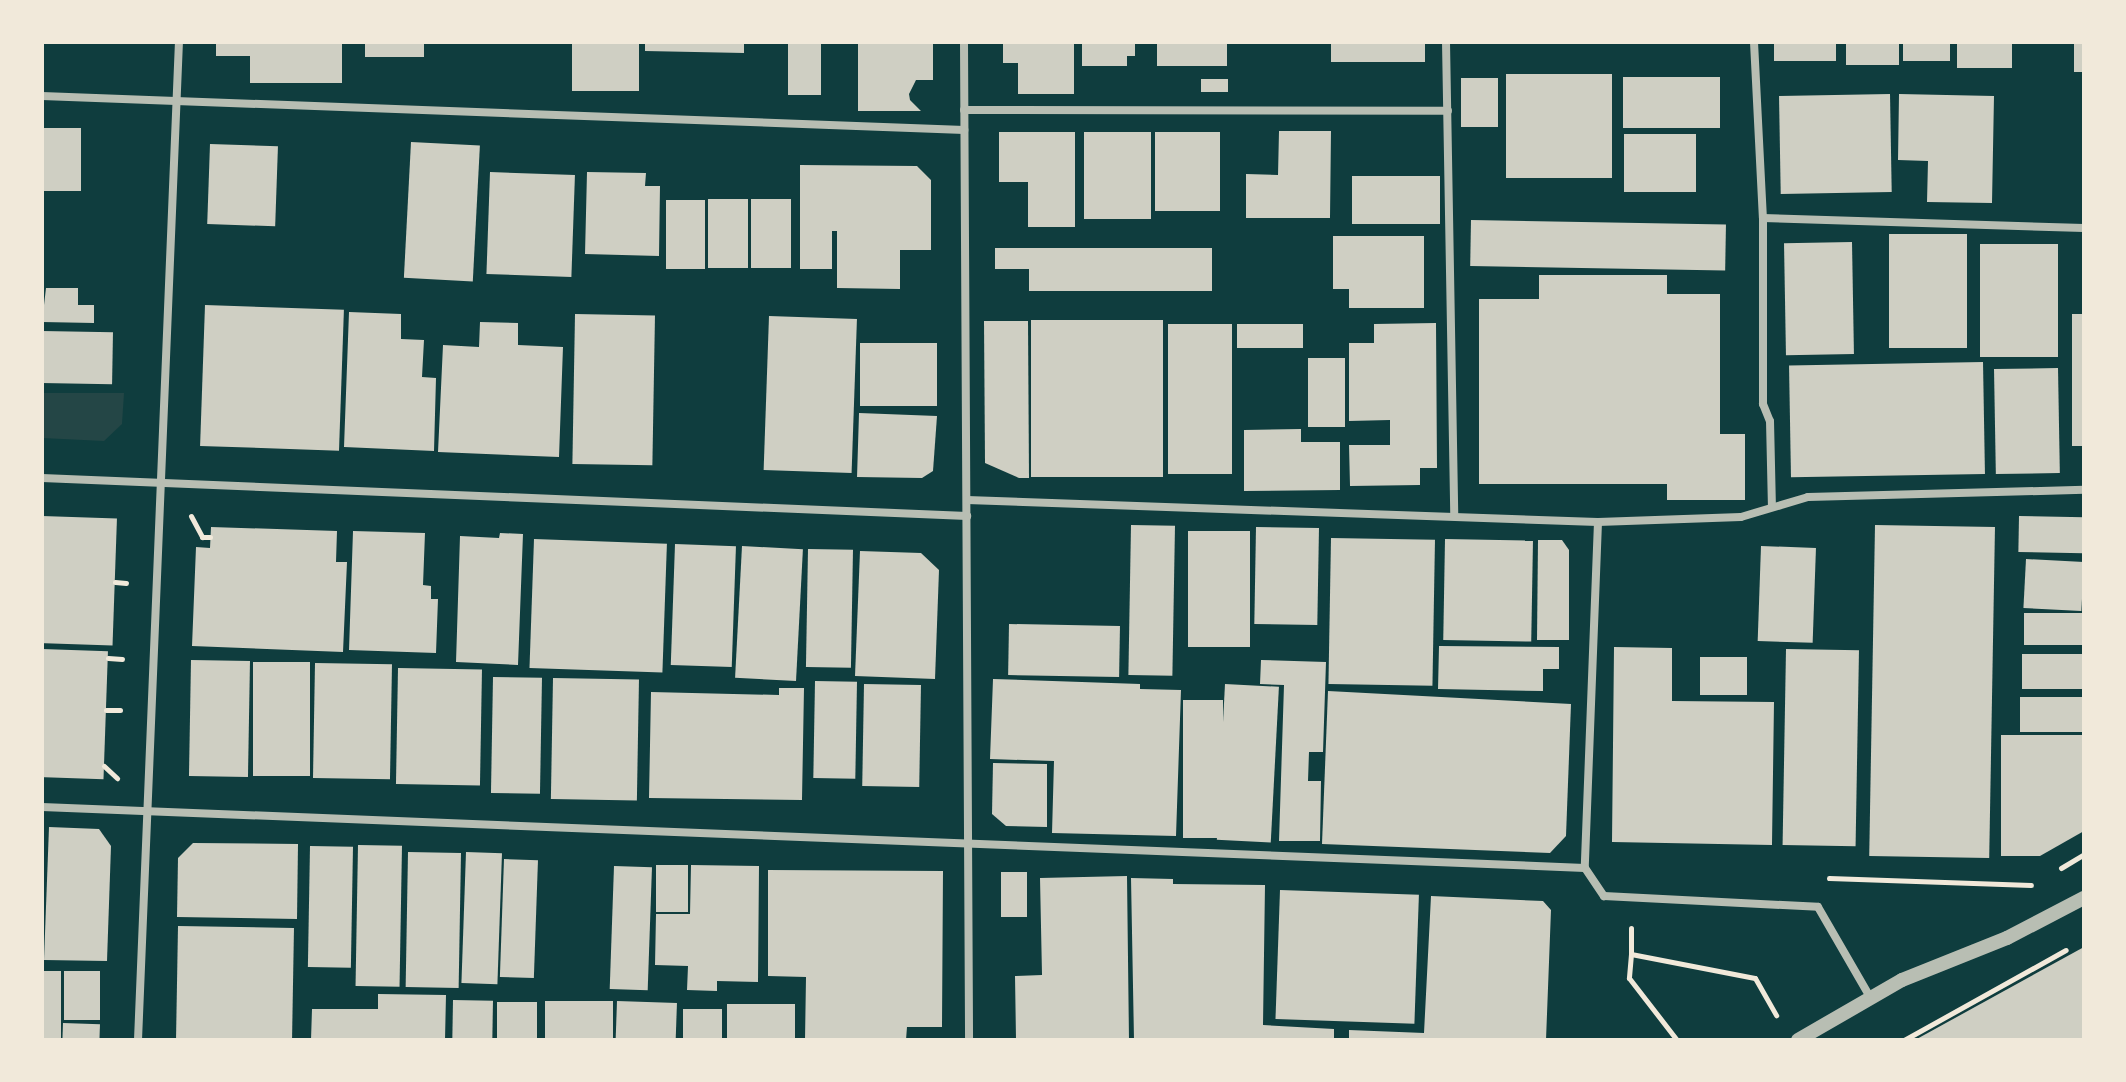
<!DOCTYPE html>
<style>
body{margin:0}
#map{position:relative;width:2126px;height:1082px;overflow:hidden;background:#0f3d3e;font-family:"Alegreya Sans",sans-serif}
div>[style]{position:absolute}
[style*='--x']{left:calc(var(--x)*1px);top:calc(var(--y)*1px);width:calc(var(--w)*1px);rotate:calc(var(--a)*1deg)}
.green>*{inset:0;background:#244646}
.building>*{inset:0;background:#cfcfc3;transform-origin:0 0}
.path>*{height:5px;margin:-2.5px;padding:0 2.5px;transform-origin:2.5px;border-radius:2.5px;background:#f1e9da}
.minor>*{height:8px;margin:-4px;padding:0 4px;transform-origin:4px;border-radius:4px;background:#b8beb3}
.tertiary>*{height:14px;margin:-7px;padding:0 7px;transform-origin:7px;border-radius:7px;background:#b8beb3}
span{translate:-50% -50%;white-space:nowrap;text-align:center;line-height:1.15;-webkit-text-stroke:6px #f1e9da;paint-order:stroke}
.frame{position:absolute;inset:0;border:44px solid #f1e9da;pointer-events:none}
</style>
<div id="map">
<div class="green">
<div style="clip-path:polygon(42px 393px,124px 393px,122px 424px,104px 441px,42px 438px)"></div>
</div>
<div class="building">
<div style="clip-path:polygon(216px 42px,342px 42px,342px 83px,250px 83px,250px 56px,216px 56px)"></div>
<div style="left:365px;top:42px;width:59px;height:15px"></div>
<div style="left:572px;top:42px;width:67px;height:49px"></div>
<div style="clip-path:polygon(645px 42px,744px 42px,744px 53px,645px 51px)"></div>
<div style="left:788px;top:42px;width:33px;height:53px"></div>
<div style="clip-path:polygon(858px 42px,933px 42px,933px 80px,916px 80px,909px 94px,910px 100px,921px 111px,858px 111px)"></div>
<div style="clip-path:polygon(1003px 42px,1074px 42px,1074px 94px,1018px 94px,1018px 63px,1003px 63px)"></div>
<div style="clip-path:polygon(1082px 42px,1135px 42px,1135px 56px,1127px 56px,1127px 66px,1082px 66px)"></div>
<div style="left:1157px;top:42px;width:70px;height:24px"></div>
<div style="left:1331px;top:42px;width:94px;height:20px"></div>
<div style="left:1774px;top:42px;width:62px;height:19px"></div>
<div style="left:1846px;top:42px;width:53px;height:23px"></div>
<div style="left:1903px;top:42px;width:47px;height:19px"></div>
<div style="left:1957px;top:42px;width:55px;height:26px"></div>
<div style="left:2074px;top:42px;width:10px;height:30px"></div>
<div style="left:1506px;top:74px;width:106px;height:104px"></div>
<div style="left:1623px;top:77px;width:97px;height:51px"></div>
<div style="left:1461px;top:78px;width:37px;height:49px"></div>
<div style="left:1201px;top:79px;width:27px;height:13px"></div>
<div style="left:1890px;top:94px;width:98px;height:111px;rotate:89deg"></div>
<div style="clip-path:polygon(1899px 94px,1994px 96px,1992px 203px,1927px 202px,1928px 161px,1898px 160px)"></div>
<div style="left:42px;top:128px;width:39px;height:63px"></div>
<div style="clip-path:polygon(1279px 131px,1331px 131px,1330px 218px,1246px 218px,1246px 174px,1278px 175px)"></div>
<div style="clip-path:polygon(999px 132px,1075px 132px,1075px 227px,1028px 227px,1028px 182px,999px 182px)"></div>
<div style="left:1084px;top:132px;width:67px;height:87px"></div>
<div style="left:1155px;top:132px;width:65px;height:79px"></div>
<div style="left:1624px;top:134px;width:72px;height:58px"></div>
<div style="left:411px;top:142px;width:69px;height:136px;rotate:3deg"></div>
<div style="left:210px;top:144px;width:68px;height:80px;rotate:2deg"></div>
<div style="clip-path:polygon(800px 165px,917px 166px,931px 180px,931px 250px,900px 250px,900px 289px,837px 288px,837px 231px,832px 231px,832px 269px,800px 269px)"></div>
<div style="left:490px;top:172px;width:85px;height:102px;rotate:2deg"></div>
<div style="clip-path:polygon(587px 172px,646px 173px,645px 186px,660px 186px,659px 256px,585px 254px)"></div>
<div style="left:1352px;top:176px;width:88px;height:48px"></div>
<div style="left:708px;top:199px;width:40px;height:69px"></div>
<div style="left:751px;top:199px;width:40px;height:69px"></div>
<div style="left:666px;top:200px;width:39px;height:69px"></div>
<div style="left:1471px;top:220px;width:255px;height:46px;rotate:1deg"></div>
<div style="left:1967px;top:234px;width:114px;height:78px;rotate:90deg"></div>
<div style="clip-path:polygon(1333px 236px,1424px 236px,1424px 308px,1349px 308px,1349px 289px,1333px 289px)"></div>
<div style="left:1852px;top:242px;width:112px;height:68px;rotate:89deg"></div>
<div style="left:2058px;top:244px;width:113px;height:78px;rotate:90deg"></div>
<div style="clip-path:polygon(995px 248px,1212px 248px,1212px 291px,1029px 291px,1029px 269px,995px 269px)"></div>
<div style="clip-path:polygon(1539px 275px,1667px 275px,1667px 294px,1720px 294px,1720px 434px,1745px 434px,1745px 500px,1667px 500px,1667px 484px,1479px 484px,1479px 299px,1539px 299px)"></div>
<div style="clip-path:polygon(46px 288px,78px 288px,78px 305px,94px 305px,94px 323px,42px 322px)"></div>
<div style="left:205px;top:305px;width:139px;height:141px;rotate:2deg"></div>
<div style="clip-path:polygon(349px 312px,401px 314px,401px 339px,424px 340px,422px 377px,436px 378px,434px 451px,344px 447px)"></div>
<div style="left:575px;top:314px;width:80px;height:150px;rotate:1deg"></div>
<div style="left:2072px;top:314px;width:12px;height:132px"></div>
<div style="left:769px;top:316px;width:88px;height:154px;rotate:2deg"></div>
<div style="left:1163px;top:320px;width:157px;height:132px;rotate:90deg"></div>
<div style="clip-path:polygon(984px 321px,1028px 321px,1029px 478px,1019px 478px,985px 463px)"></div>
<div style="clip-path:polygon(480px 322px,518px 323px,518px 345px,563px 347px,559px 457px,438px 452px,443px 345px,479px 347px)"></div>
<div style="clip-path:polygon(1436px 323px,1437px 468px,1420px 468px,1420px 485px,1350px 486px,1349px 445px,1390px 445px,1390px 420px,1349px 421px,1349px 343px,1374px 343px,1374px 324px)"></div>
<div style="left:1232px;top:324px;width:150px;height:64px;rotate:90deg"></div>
<div style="left:1237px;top:324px;width:66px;height:24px"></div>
<div style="left:42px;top:331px;width:71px;height:52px;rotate:1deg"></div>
<div style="left:860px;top:343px;width:77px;height:63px"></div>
<div style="left:1308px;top:358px;width:37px;height:69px"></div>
<div style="left:1983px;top:362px;width:112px;height:194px;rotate:89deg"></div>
<div style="left:2058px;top:368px;width:105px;height:64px;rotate:89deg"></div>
<div style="clip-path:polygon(859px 413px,937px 416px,933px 471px,922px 478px,857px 477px)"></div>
<div style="clip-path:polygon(1301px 429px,1301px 442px,1340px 442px,1340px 490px,1244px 491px,1244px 430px)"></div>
<div style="left:42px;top:516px;width:75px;height:127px;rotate:2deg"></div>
<div style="left:2019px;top:516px;width:65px;height:36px;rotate:1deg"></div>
<div style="left:1131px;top:525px;width:44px;height:150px;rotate:1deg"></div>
<div style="left:1875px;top:525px;width:120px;height:331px;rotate:1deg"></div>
<div style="clip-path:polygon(211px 527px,337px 531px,336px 562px,347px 562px,343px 652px,192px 646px,196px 547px,210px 548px)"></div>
<div style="left:1256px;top:527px;width:63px;height:97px;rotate:1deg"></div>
<div style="clip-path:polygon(353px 531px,425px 533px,423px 585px,431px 586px,431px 599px,438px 599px,436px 653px,349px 650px)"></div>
<div style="left:1188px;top:531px;width:62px;height:116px"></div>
<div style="clip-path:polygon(500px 533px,523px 534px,518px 665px,456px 662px,460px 536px,499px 538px)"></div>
<div style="left:1331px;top:538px;width:104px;height:146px;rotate:1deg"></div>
<div style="left:534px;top:539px;width:133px;height:129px;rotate:2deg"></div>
<div style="left:1445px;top:539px;width:88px;height:101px;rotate:1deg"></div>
<div style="clip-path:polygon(1538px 540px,1562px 540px,1569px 550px,1569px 640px,1537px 640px)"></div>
<div style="left:675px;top:544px;width:61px;height:121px;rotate:2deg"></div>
<div style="left:742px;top:546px;width:61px;height:132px;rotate:3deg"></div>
<div style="left:1761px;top:546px;width:55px;height:95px;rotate:2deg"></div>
<div style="left:808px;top:549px;width:45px;height:118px;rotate:1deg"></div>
<div style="clip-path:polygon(860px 551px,921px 553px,939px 570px,935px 679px,855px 676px)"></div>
<div style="left:2026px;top:559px;width:58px;height:49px;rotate:3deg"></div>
<div style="left:2084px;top:613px;width:32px;height:60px;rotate:90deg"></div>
<div style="left:1009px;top:624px;width:111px;height:51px;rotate:1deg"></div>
<div style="clip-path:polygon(1439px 646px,1559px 647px,1559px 669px,1543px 669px,1543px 691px,1438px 689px)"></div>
<div style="clip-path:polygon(1614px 647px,1672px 648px,1672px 701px,1774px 702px,1772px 845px,1612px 842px)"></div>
<div style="left:42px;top:649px;width:66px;height:128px;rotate:2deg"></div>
<div style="left:1786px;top:649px;width:73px;height:196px;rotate:1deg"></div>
<div style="left:2084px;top:654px;width:35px;height:62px;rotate:90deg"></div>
<div style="left:1700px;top:657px;width:47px;height:38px"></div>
<div style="left:191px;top:660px;width:59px;height:116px;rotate:1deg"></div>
<div style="clip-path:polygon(1261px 660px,1326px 662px,1323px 752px,1309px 752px,1308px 781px,1321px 781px,1320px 841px,1279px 841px,1284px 685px,1260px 684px)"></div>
<div style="left:253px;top:662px;width:57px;height:114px"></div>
<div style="left:315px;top:663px;width:77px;height:115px;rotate:1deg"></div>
<div style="left:398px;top:668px;width:84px;height:116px;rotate:1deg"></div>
<div style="left:493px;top:677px;width:49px;height:116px;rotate:1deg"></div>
<div style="left:553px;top:678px;width:86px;height:121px;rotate:1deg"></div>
<div style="clip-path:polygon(993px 679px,1140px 684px,1140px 689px,1181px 690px,1176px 836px,1052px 833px,1054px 761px,990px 759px)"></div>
<div style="left:815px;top:681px;width:42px;height:97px;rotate:1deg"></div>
<div style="left:864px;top:684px;width:57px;height:102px;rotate:1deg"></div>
<div style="left:1225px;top:684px;width:54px;height:156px;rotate:3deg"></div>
<div style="clip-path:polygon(779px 688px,804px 688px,802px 800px,649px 798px,651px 692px,779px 695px)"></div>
<div style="clip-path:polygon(1328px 691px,1571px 704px,1566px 836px,1550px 853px,1322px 844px)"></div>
<div style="left:2020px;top:697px;width:64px;height:35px"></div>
<div style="left:1183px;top:700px;width:40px;height:138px"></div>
<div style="clip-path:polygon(2001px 735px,2084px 735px,2084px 831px,2040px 856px,2001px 856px)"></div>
<div style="clip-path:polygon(993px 763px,1047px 764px,1047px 827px,1006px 826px,992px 814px)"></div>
<div style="clip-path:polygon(49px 827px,99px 829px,111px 846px,107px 961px,44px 960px)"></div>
<div style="clip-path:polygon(193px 843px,298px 844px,297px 919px,177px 917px,178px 858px)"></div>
<div style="left:358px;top:845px;width:44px;height:141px;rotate:1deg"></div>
<div style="left:310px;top:846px;width:43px;height:121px;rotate:1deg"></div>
<div style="left:408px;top:852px;width:53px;height:135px;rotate:1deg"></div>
<div style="left:466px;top:852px;width:36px;height:131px;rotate:2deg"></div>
<div style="left:504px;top:859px;width:34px;height:118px;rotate:2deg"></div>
<div style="left:656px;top:865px;width:32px;height:47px"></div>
<div style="clip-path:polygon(691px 865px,759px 866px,758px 982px,717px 981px,717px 991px,687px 990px,688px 966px,655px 965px,656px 914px,690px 914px)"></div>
<div style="left:614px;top:866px;width:38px;height:123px;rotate:2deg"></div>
<div style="clip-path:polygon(768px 870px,943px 871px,942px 1027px,907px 1027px,906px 1040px,805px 1040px,806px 977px,768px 976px)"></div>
<div style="left:1001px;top:872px;width:26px;height:45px"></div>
<div style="clip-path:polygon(1127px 876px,1129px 1040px,1016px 1040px,1015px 976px,1042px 975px,1040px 878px)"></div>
<div style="clip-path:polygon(1131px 878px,1173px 879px,1173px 884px,1265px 885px,1263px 1025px,1334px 1029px,1334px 1040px,1134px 1040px)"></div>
<div style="left:1280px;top:890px;width:139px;height:129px;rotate:2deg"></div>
<div style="clip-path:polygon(1431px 896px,1543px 901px,1551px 910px,1546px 1040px,1349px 1040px,1349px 1030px,1424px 1033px)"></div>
<div style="left:178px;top:926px;width:116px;height:114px;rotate:1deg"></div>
<div style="clip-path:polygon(2084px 947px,2084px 1040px,1915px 1040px)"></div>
<div style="left:42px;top:971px;width:19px;height:69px"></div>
<div style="left:64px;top:971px;width:36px;height:49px"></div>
<div style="clip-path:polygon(378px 994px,446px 995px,445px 1040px,311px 1040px,312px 1009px,378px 1009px)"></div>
<div style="left:453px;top:1000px;width:40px;height:40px;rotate:1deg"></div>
<div style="left:545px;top:1001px;width:68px;height:39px"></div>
<div style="left:617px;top:1001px;width:60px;height:39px;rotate:2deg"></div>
<div style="left:497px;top:1002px;width:40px;height:38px"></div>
<div style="left:727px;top:1004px;width:68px;height:36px"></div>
<div style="left:683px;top:1009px;width:39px;height:31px"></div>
<div style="left:63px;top:1023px;width:37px;height:17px;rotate:2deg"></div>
</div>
<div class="path">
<div style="--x:191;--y:516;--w:24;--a:62"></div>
<div style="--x:202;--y:537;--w:8;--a:0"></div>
<div style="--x:115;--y:582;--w:11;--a:5"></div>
<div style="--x:108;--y:658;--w:14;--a:4"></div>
<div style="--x:106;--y:710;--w:14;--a:0"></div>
<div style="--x:104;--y:766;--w:18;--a:43"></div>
<div style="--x:2061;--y:868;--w:27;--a:-31"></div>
<div style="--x:1829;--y:878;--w:202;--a:2"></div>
<div style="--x:1631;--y:928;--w:26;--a:90"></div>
<div style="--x:1631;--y:954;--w:126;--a:11"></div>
<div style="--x:1755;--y:978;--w:43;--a:60.4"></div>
<div style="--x:1631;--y:954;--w:24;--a:95"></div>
<div style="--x:1629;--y:978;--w:78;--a:52.3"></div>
<div style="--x:1904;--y:1040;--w:185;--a:-29.1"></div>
</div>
<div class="minor">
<div style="--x:964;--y:42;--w:998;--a:89.71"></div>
<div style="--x:1446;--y:42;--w:474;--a:89"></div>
<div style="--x:1754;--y:42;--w:176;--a:87.1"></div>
<div style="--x:1763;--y:218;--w:186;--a:90"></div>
<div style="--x:1763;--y:404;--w:18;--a:68"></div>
<div style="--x:1770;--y:421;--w:85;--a:88.7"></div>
<div style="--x:42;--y:96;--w:923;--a:2.11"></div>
<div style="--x:964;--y:110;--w:484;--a:0.1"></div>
<div style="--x:1763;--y:218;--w:321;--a:1.8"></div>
<div style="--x:42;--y:478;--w:926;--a:2.35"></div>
<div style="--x:967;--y:500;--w:631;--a:2"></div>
<div style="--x:1598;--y:522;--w:143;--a:-2"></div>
<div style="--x:1741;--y:517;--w:70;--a:-16.6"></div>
<div style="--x:1808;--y:497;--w:276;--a:-1.5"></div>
<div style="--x:1598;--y:522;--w:346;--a:92.2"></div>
<div style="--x:1585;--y:868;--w:34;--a:56"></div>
<div style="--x:1604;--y:896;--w:214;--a:2.9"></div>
<div style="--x:1818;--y:907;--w:104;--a:60"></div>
<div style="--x:42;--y:807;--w:1544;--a:2.26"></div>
<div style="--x:138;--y:1040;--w:999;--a:-87.65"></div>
</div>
<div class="tertiary">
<div style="--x:1798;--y:1040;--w:120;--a:-30"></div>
<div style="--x:1902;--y:980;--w:113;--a:-21.8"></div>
<div style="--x:2007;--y:938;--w:87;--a:-27.5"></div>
</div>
<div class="frame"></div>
</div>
